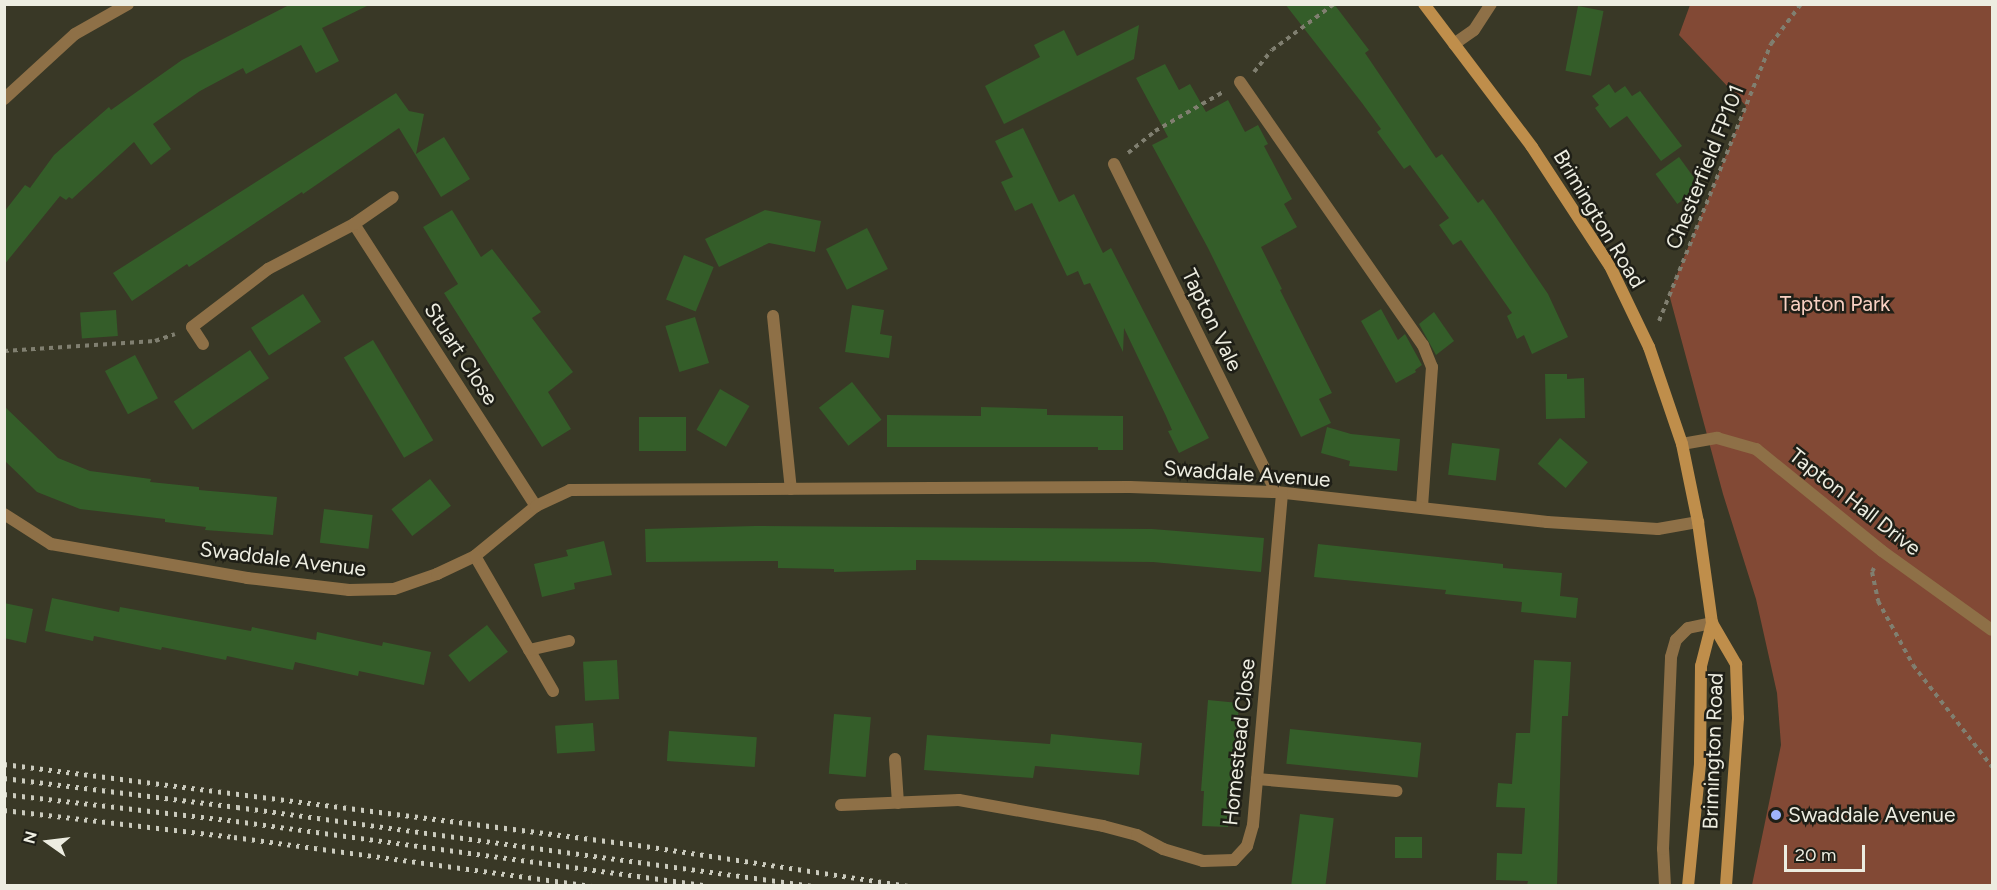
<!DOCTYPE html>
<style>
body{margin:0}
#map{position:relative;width:1997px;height:890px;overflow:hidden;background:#393826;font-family:Figtree,sans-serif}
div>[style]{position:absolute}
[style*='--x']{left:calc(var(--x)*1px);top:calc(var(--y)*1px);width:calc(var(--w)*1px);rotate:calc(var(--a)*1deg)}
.green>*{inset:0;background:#824935}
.building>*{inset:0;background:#345d29;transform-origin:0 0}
.path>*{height:4px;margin-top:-2px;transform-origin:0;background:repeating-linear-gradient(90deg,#807f70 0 4.5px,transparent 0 9px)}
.lane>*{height:12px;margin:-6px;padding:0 6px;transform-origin:6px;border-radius:6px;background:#8e7047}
.street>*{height:12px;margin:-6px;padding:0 6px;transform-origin:6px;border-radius:6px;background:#8e7047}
.secondary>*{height:12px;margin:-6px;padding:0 6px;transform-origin:6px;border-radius:6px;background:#bf8e4b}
.rail>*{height:4.5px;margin-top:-2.25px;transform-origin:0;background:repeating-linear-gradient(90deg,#cbcbbe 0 3px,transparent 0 9px)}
.dots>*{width:16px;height:16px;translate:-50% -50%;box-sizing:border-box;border:3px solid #1f1f17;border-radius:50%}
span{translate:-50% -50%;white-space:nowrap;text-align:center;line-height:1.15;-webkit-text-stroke:5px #1f1f17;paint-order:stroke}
.street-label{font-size:21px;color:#edede1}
.park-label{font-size:21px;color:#f9d1c3}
.poi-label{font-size:21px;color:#edede1}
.left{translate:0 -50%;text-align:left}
.frame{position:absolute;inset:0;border:6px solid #edede1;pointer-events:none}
.north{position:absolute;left:18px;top:812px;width:60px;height:60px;-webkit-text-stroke:4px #1f1f17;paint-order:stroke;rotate:284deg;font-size:16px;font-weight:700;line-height:24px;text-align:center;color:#edede1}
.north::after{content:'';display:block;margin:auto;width:21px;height:27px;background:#edede1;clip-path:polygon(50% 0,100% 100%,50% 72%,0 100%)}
.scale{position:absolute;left:1784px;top:845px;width:81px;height:27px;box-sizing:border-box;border:3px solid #edede1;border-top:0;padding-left:8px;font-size:18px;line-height:21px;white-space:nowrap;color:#edede1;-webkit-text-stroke:4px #1f1f17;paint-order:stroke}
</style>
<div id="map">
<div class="green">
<div style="clip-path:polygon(1690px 5px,1992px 5px,1992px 885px,1752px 885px,1781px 745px,1777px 693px,1756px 599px,1723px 494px,1669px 294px,1746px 106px,1679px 35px)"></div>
</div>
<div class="building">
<div style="clip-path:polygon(291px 4px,371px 4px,322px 28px,339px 61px,316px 73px,301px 45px,246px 74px,243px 68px,200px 91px,153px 124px,171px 149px,151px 165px,134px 142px,72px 199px,69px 197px,66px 200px,60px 196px,4px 265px,4px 212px,25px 185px,30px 188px,54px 155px,109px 107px,111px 110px,182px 60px)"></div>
<div style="clip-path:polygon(1285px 4px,1334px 4px,1369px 50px,1365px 53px,1436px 158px,1442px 154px,1478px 203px,1483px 199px,1495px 216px,1548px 294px,1568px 337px,1532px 354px,1524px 335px,1517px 339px,1507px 316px,1512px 313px,1461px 240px,1453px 245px,1439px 225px,1449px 218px,1410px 165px,1404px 169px,1377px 132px,1381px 129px,1362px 103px)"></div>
<div style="left:1578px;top:6px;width:26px;height:66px;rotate:11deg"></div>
<div style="clip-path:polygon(1139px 25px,1134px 59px,1004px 124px,985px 86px,1040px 57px,1034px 45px,1064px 30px,1077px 56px)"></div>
<div style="clip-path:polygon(1165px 64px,1179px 90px,1190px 84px,1206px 112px,1228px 100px,1245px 132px,1258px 125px,1268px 144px,1264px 146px,1292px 199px,1284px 204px,1297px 227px,1261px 247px,1282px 289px,1280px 290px,1332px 393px,1319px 399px,1331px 423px,1301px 437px,1208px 248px,1152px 145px,1168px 137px,1136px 78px)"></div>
<div style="clip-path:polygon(1609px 84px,1615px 93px,1625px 86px,1632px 96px,1640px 91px,1682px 146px,1661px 161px,1627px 116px,1610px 128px,1595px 108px,1599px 105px,1592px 96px)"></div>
<div style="clip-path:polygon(396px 93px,409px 111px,424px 114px,416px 154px,444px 137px,470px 179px,441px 197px,399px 128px,303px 194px,302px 192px,189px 267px,187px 264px,132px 301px,113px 273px)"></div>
<div style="clip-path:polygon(1023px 128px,1059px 202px,1074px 194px,1103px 253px,1111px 248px,1209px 438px,1179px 453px,1168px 431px,1172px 430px,1166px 416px,1124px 328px,1123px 352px,1090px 283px,1084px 285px,1078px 271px,1067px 276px,1032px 203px,1015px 211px,1001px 182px,1013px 177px,995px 141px)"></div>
<div style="left:1679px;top:157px;width:37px;height:29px;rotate:54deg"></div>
<div style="clip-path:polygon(452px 210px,481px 257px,492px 249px,541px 312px,532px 318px,573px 372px,548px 392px,571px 429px,542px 447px,444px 293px,458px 284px,423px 227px)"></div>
<div style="clip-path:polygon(765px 210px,821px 221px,815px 252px,769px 243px,719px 267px,705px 239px)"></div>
<div style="left:867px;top:228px;width:46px;height:46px;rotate:63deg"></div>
<div style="left:684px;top:255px;width:32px;height:48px;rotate:22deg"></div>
<div style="left:303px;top:294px;width:33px;height:62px;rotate:57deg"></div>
<div style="clip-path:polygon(852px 305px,884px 310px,880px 334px,892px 336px,889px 358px,845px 352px)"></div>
<div style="clip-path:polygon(1381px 309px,1398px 340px,1405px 334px,1422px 365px,1415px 370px,1416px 372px,1396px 383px,1361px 321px)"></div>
<div style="left:116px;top:310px;width:26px;height:36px;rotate:86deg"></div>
<div style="clip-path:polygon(1434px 312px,1454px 341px,1436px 355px,1419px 324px)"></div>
<div style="left:695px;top:317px;width:48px;height:31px;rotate:73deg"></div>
<div style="left:373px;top:340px;width:117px;height:34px;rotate:59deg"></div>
<div style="left:250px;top:350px;width:34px;height:92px;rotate:56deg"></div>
<div style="left:135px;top:355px;width:49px;height:34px;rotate:62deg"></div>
<div style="clip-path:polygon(1545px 374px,1567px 374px,1567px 379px,1584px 378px,1585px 418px,1546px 419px)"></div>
<div style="left:852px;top:382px;width:48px;height:42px;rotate:52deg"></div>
<div style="left:720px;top:389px;width:34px;height:47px;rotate:30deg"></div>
<div style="clip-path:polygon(4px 406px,58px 458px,90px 471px,151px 479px,150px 482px,199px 487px,199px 490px,277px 497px,273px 535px,205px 530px,206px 527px,165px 522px,165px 519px,80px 509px,37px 492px,4px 460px)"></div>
<div style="clip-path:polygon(981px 407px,1047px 409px,1047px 415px,1123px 416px,1123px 450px,1098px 450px,1098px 447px,887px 447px,887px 415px,981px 416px)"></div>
<div style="left:639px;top:417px;width:47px;height:34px"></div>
<div style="clip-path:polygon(1327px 427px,1351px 434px,1400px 439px,1397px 471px,1349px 466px,1350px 461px,1321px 453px)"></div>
<div style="left:1560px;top:438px;width:37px;height:34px;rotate:41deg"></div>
<div style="left:1452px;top:443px;width:48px;height:32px;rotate:7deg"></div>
<div style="left:430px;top:479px;width:34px;height:49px;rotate:52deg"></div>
<div style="left:324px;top:509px;width:49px;height:34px;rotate:7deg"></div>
<div style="clip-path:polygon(755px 526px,1152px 529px,1264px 538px,1261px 572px,1153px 562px,916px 560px,916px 570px,834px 572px,834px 569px,778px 568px,778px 561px,646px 562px,645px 529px)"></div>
<div style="clip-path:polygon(604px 541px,612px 575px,574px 583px,575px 589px,542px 597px,534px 564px,568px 556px,566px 550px)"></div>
<div style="clip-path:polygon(1318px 544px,1503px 564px,1503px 568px,1562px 573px,1560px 596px,1578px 598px,1576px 618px,1521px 612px,1522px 602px,1445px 594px,1446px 590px,1314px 577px)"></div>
<div style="clip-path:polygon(52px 598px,119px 612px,120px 607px,251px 631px,252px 627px,316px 640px,317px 632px,382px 646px,383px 642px,431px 652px,424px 685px,359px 671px,358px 676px,295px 662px,293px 670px,227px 656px,226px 660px,162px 647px,161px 650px,94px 636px,93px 641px,45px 631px)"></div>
<div style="clip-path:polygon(4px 603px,33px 609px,26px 643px,4px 638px)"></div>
<div style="left:487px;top:625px;width:34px;height:49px;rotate:52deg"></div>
<div style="left:617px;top:660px;width:39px;height:34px;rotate:87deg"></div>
<div style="clip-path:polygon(1534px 660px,1571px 662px,1568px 716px,1562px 716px,1557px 885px,1527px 885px,1528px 881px,1496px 880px,1497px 853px,1522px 854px,1525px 808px,1496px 807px,1498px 783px,1512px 784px,1516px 733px,1530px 733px)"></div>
<div style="clip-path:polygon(1208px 700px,1239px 703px,1233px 793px,1230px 793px,1228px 827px,1202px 826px,1204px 791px,1201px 791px)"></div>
<div style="left:834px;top:714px;width:37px;height:60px;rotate:5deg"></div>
<div style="left:593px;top:723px;width:28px;height:38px;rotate:86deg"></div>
<div style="left:1290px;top:729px;width:132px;height:35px;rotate:6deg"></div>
<div style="left:669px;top:731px;width:88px;height:30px;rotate:4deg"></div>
<div style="clip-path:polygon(1051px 734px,1142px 743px,1139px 775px,1035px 766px,1033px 778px,924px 770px,927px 735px,1050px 744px)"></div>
<div style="left:1300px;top:814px;width:34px;height:71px;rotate:7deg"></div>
<div style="left:1395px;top:837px;width:27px;height:21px"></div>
</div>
<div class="path">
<div style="--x:1254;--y:72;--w:28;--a:-51"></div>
<div style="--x:1272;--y:50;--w:77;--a:-36.6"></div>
<div style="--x:1128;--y:153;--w:35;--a:-39"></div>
<div style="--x:1155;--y:131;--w:78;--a:-29.8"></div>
<div style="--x:1659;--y:321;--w:299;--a:-68"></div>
<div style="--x:1771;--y:44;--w:50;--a:-53.1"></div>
<div style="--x:4;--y:351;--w:151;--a:-3.8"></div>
<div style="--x:155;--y:341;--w:21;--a:-19"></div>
<div style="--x:1874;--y:568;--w:4;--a:117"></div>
<div style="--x:1872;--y:572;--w:30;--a:78"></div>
<div style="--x:1878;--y:601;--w:73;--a:61.3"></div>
<div style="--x:1913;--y:665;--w:129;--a:52.2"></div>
</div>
<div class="lane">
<div style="--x:1240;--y:82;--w:320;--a:55.2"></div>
<div style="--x:1423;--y:345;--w:24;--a:68"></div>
<div style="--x:1432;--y:367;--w:141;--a:94.1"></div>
<div style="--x:1682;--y:444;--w:36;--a:-10"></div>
<div style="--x:1717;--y:438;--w:41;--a:15.8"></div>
<div style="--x:1756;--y:449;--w:162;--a:39"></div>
<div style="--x:1882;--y:551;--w:135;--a:35.7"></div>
<div style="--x:1257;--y:779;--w:140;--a:4.9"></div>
<div style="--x:1665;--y:886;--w:37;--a:-93"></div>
<div style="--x:1663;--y:849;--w:192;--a:-87.6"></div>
<div style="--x:1671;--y:657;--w:18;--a:-74"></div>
<div style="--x:1676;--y:640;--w:17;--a:-45"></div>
<div style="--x:1688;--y:628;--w:25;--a:-12"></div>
</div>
<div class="street">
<div style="--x:1454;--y:44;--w:24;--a:-35"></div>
<div style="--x:1474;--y:30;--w:31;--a:-57"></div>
<div style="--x:4;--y:99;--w:96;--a:-42.5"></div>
<div style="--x:75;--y:34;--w:61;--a:-29.5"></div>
<div style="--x:1114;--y:164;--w:366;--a:63.7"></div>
<div style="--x:354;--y:224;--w:336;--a:57.2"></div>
<div style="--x:773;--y:316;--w:174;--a:84.1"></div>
<div style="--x:203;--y:344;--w:20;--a:-123"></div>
<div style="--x:192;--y:327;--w:96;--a:-37.3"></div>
<div style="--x:268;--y:269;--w:97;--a:-27.6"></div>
<div style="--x:354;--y:224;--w:47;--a:-34.7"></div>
<div style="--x:4;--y:514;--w:56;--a:32.6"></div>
<div style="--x:51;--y:544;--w:199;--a:9.8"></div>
<div style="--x:247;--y:578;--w:103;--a:6.7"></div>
<div style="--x:349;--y:590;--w:45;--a:-1.3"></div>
<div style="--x:394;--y:589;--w:46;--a:-19.2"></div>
<div style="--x:437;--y:574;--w:42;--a:-25.3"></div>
<div style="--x:475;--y:556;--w:79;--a:-39.3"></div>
<div style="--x:536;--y:506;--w:38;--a:-25"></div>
<div style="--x:570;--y:490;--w:560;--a:-0.31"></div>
<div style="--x:1130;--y:487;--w:146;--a:2"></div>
<div style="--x:1276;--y:492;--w:273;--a:6.3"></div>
<div style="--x:1547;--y:522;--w:111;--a:3.6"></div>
<div style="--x:1658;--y:529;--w:41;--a:-9.9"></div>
<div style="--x:475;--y:556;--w:156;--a:60"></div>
<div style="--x:529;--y:650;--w:41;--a:-12.7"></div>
<div style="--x:895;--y:759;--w:44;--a:86.1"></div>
<div style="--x:841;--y:805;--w:118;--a:-2.4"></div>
<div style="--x:959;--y:800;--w:146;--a:10.2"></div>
<div style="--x:1103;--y:826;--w:35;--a:15"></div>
<div style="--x:1137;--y:835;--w:30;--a:28"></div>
<div style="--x:1163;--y:849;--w:42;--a:16.7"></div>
<div style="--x:1203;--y:861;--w:31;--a:-2"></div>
<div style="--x:1234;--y:860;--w:19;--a:-47"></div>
<div style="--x:1247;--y:846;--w:22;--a:-74"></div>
<div style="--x:1253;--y:825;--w:333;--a:-85"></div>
</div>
<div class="secondary">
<div style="--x:1424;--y:4;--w:179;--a:52.9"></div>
<div style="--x:1532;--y:147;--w:142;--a:56.8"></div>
<div style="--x:1610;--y:266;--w:90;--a:64.3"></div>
<div style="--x:1649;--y:347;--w:102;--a:71.2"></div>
<div style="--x:1682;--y:444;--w:80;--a:78.4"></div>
<div style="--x:1698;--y:522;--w:102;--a:82.1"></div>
<div style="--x:1712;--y:623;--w:44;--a:104.3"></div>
<div style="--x:1701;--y:666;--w:98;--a:90.6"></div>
<div style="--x:1700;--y:764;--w:123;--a:95.6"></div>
<div style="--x:1712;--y:623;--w:48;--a:59.7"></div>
<div style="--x:1736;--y:664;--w:54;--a:87.9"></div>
<div style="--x:1738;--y:718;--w:168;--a:94.1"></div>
</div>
<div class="rail">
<div style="--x:4;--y:764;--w:639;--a:7.28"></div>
<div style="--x:638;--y:845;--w:275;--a:8.6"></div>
<div style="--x:4;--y:778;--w:235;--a:7.1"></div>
<div style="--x:237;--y:807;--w:581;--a:7.81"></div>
<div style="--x:4;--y:794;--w:234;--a:6.6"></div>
<div style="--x:236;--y:821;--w:477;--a:7.8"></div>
<div style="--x:4;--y:810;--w:232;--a:6.7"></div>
<div style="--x:234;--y:837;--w:361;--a:7.8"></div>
</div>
<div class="dots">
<div style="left:1776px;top:815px;background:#9fb3fd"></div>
</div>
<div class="street-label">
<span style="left:1705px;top:167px;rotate:-68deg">Chesterfield FP101</span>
<span style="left:1599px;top:219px;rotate:59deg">Brimington Road</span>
<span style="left:1212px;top:320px;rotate:64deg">Tapton Vale</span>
<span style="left:461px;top:354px;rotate:57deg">Stuart Close</span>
<span style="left:1247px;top:474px;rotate:4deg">Swaddale Avenue</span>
<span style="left:1855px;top:502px;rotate:38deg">Tapton Hall Drive</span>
<span style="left:283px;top:559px;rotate:7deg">Swaddale Avenue</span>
<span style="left:1239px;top:742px;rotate:-84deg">Homestead Close</span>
<span style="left:1713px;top:751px;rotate:-88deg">Brimington Road</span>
</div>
<div class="park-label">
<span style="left:1835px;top:304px">Tapton Park</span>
</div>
<div class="poi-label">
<span class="left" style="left:1788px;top:815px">Swaddale Avenue</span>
</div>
<div class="frame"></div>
<div class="north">N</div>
<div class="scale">20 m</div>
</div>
